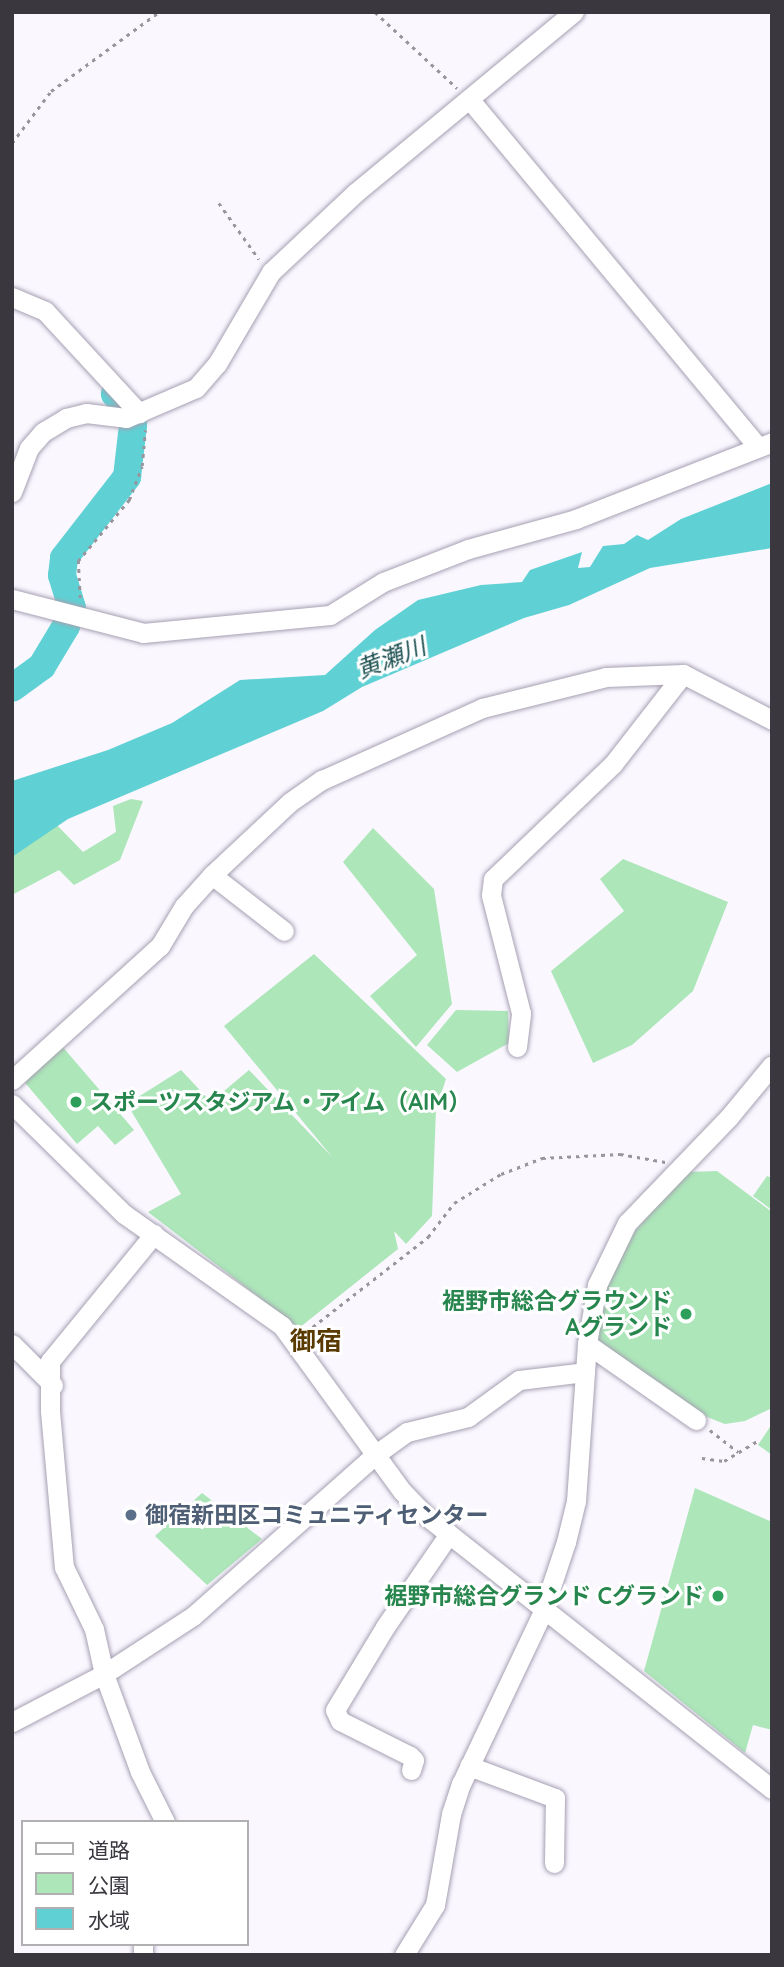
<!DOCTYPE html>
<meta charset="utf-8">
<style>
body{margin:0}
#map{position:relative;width:784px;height:1967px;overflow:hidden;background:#faf7ff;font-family:Quicksand,"Noto Sans JP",sans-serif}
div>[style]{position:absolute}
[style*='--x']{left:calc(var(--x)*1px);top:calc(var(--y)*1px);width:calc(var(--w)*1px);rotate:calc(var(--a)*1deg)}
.green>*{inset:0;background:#ace6b9}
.water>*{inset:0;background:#5fd1d4}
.river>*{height:28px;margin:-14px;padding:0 14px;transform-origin:14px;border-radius:14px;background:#5fd1d4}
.path>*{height:2.5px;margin-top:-1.25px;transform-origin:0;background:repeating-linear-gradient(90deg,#98959d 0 3.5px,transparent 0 8.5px)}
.roads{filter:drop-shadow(0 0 2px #a6a0b2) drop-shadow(0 0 2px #a6a0b2)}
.minor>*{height:19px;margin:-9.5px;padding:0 9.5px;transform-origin:9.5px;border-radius:9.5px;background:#fff}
.dots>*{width:19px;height:19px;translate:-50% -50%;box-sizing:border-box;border:4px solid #fff;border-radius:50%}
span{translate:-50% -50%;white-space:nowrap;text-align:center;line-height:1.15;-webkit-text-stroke:6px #fff;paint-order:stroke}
.leisure-label{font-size:23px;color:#27864d;font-weight:700}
.left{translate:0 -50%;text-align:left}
.right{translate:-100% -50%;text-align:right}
.service-label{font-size:23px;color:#4e5e75;font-weight:700}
.water-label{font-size:24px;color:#215354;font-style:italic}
.quarter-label{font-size:26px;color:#5a3a00;font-weight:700}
.frame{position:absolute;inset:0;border:14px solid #3a373f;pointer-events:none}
.legend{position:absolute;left:21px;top:1820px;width:228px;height:126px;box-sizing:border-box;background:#fff;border:2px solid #b0afb2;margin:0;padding:9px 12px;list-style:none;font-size:21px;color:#3a373f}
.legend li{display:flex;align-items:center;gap:14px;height:35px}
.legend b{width:35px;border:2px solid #b0afb2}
</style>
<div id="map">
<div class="green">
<div style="clip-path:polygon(131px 799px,143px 801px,120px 860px,74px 885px,59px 870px,12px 895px,12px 846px,53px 821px,83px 852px,116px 832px,113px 806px)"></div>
<div style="clip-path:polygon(373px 828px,434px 889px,452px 1004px,416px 1047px,370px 996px,417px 955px,343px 862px)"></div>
<div style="clip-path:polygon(623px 859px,728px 902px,693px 991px,632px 1045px,593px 1063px,551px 971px,624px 911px,600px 879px)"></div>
<div style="clip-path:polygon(314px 954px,446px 1079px,436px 1109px,432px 1216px,406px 1244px,394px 1231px,398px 1249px,299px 1328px,148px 1212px,181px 1194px,127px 1104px,181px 1070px,211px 1102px,249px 1070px,333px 1158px,224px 1026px)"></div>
<div style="clip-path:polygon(456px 1010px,508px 1011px,509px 1043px,457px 1072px,427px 1045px)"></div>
<div style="clip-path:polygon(61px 1045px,134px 1130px,115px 1145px,98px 1126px,77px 1144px,21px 1078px)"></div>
<div style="clip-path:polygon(717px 1171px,772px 1212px,772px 1408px,745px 1421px,725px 1424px,707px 1417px,596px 1341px,605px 1287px,625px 1242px,688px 1172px)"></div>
<div style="clip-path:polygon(767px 1176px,772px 1178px,772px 1210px,753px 1196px)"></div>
<div style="clip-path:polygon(772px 1424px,772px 1455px,758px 1445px)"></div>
<div style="clip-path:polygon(695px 1488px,772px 1522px,772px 1730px,753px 1725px,745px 1753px,644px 1671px)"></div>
<div style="clip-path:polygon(202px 1493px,262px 1539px,207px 1585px,155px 1536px)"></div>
</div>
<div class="water">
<div style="clip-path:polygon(772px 483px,772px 548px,650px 568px,569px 605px,524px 618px,362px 687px,323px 711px,68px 819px,12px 857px,12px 781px,108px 750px,172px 723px,240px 680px,325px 675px,375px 630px,418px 600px,481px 585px,522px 582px,530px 570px,582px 552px,578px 568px,590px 567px,603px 546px,624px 544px,637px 535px,648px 540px,681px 519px)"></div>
</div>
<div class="river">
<div style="--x:12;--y:688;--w:37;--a:-36"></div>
<div style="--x:42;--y:666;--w:47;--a:-59"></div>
<div style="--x:66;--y:626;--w:19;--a:-72"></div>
<div style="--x:72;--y:608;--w:34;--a:-107"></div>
<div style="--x:62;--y:575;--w:17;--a:-83"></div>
<div style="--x:64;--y:558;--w:103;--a:-52.1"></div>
<div style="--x:127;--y:477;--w:52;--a:-83.4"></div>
<div style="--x:133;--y:425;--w:17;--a:-107"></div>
<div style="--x:128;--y:409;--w:20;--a:-131"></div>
</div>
<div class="path">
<div style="--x:375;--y:12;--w:112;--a:42.8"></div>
<div style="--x:12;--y:143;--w:65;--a:-53.1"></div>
<div style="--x:51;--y:91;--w:134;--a:-36.2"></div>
<div style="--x:219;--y:203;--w:69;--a:54.5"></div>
<div style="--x:80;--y:598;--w:37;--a:-93"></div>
<div style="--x:78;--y:561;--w:80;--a:-50.1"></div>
<div style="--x:129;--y:500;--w:36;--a:-69"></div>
<div style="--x:142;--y:466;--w:36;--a:-85"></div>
<div style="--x:306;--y:1332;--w:155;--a:-37.9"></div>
<div style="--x:428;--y:1237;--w:43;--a:-52.6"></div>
<div style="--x:454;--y:1203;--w:55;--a:-31.7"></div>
<div style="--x:501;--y:1174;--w:44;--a:-21.3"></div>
<div style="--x:542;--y:1158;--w:78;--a:-2.9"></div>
<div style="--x:620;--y:1154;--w:46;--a:10.1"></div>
<div style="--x:710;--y:1430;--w:36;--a:38"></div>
<div style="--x:702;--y:1458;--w:22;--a:8"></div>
<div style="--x:724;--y:1461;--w:41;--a:-31"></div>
</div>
<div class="roads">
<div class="minor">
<div style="--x:470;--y:100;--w:451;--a:50.3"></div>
<div style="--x:12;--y:297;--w:36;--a:23"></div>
<div style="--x:45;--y:311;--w:139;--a:47.3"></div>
<div style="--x:12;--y:492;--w:47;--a:-68.9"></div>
<div style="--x:29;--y:448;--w:21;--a:-49"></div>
<div style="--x:43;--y:432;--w:27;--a:-31"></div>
<div style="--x:66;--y:418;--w:21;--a:-14"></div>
<div style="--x:86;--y:413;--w:40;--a:7.1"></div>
<div style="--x:126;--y:418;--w:76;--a:-23.2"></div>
<div style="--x:196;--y:388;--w:32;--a:-49"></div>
<div style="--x:217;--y:364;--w:107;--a:-59.6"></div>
<div style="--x:271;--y:272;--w:115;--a:-43.2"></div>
<div style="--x:355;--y:193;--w:284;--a:-39.6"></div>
<div style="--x:12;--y:599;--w:135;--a:14.5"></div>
<div style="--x:143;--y:633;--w:188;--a:-5.5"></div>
<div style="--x:330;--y:615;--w:62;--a:-31.9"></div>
<div style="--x:383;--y:582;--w:91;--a:-21.2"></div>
<div style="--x:468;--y:549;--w:112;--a:-15.5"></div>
<div style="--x:576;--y:519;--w:211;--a:-21.4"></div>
<div style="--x:212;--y:875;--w:91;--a:37.9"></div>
<div style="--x:517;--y:1047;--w:34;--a:-83"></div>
<div style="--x:521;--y:1013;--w:122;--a:-104.3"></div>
<div style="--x:491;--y:895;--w:16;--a:-83"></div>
<div style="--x:493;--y:879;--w:166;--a:-43.8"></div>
<div style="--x:613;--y:764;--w:114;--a:-52.1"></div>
<div style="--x:12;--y:1080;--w:200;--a:-42.2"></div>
<div style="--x:160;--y:946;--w:47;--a:-59"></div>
<div style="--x:184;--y:906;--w:42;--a:-47.9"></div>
<div style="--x:212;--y:875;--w:107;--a:-43.1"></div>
<div style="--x:290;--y:802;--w:39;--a:-35"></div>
<div style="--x:322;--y:780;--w:175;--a:-24.2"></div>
<div style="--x:482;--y:708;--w:128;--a:-14"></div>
<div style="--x:606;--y:677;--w:77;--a:-2.2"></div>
<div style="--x:683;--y:674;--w:100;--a:27.3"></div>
<div style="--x:12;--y:1104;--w:157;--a:44.5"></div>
<div style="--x:124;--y:1214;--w:194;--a:35.3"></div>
<div style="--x:282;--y:1326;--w:204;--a:54"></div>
<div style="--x:402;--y:1491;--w:33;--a:46"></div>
<div style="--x:425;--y:1515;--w:442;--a:38.3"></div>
<div style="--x:154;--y:1234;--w:164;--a:129.3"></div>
<div style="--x:50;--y:1361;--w:50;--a:90"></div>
<div style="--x:50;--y:1411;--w:157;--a:84.9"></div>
<div style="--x:64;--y:1567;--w:69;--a:64.2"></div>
<div style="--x:94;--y:1629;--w:46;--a:77.5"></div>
<div style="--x:104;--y:1674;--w:104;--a:69.8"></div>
<div style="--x:140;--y:1772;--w:56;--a:63.4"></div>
<div style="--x:12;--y:1344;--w:58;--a:45"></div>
<div style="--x:587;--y:1344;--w:133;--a:34.9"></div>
<div style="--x:12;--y:1722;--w:104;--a:-27.6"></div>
<div style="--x:104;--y:1674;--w:106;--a:-33.1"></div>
<div style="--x:193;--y:1616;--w:243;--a:-41.5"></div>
<div style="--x:375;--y:1455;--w:39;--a:-36"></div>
<div style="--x:407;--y:1432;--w:63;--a:-13.8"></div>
<div style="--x:468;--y:1417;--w:63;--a:-36"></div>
<div style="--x:519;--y:1380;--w:66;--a:-6.9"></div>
<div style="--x:469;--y:1766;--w:92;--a:20.4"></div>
<div style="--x:555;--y:1798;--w:65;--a:90.9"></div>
<div style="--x:411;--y:1770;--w:10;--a:-73"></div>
<div style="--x:414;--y:1760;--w:6;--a:-135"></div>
<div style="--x:410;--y:1756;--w:78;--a:-153.4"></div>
<div style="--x:340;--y:1721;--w:12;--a:-114"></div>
<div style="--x:335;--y:1710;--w:97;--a:-58.9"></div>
<div style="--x:385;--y:1627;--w:113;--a:-55.5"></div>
<div style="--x:143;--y:1944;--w:11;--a:90"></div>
<div style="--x:404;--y:1955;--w:59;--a:-58.2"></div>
<div style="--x:435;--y:1905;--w:92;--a:-80"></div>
<div style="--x:451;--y:1814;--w:32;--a:-72"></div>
<div style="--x:461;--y:1784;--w:191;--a:-64.6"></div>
<div style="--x:543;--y:1611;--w:73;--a:-71.6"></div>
<div style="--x:566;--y:1542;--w:42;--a:-76.3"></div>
<div style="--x:576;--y:1501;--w:157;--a:-86"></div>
<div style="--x:587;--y:1344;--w:60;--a:-80.4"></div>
<div style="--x:597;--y:1285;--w:69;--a:-64.2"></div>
<div style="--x:627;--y:1223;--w:147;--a:-46.1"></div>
<div style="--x:729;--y:1117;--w:67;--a:-50.4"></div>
</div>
</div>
<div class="dots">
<div style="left:76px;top:1102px;background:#2e9e5b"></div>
<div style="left:686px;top:1314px;background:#2e9e5b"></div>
<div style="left:131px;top:1515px;background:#5c6f8a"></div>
<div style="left:718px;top:1596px;background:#2e9e5b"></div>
</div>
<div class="leisure-label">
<span class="left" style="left:90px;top:1102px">スポーツスタジアム・アイム（AIM）</span>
<span class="right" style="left:672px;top:1314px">裾野市総合グラウンド<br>Aグランド</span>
<span class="right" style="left:704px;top:1596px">裾野市総合グランド Cグランド</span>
</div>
<div class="service-label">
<span class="left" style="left:145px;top:1515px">御宿新田区コミュニティセンター</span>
</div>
<div class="water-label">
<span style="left:391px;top:658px;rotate:-21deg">黄瀬川</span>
</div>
<div class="quarter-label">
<span style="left:316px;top:1341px">御宿</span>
</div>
<div class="frame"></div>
<ul class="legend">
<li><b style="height:9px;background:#fff"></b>道路</li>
<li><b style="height:19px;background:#ace6b9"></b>公園</li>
<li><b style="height:19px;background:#5fd1d4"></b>水域</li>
</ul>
</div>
